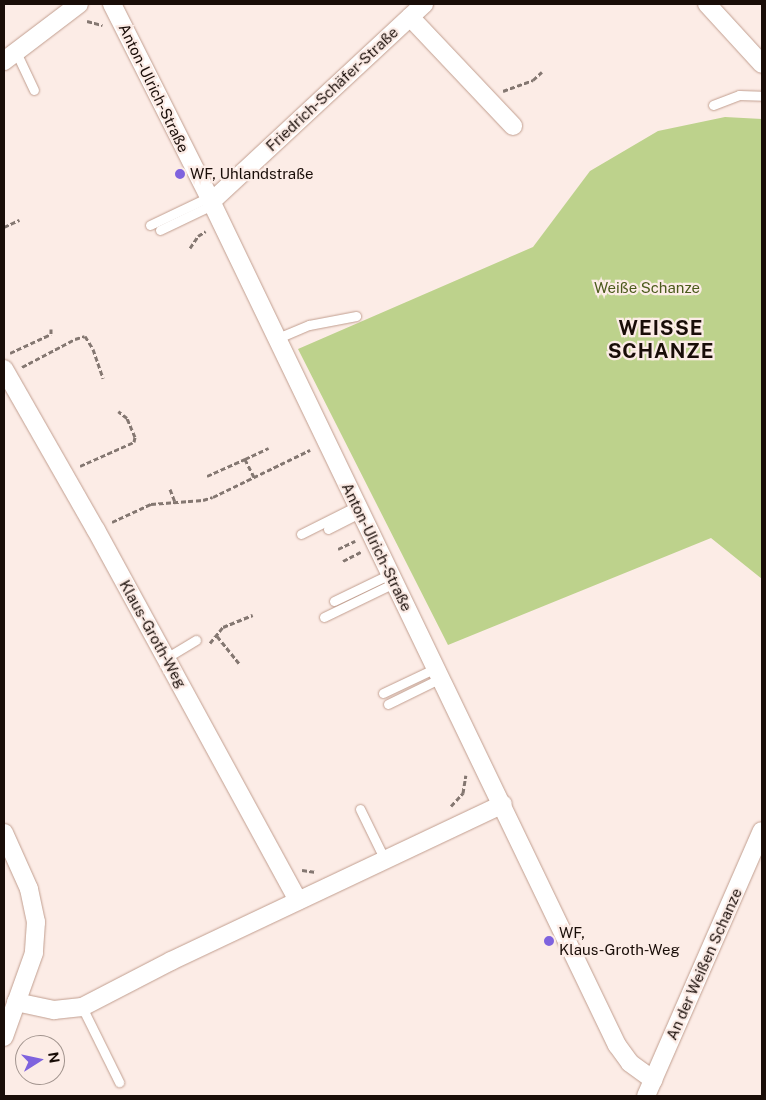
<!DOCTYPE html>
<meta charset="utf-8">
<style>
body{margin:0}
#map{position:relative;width:766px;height:1100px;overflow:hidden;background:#fcece6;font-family:"Public Sans",sans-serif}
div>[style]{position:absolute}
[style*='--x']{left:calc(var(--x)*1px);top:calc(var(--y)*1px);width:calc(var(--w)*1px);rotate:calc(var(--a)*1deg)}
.green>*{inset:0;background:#bdd28c}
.path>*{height:3px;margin-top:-1.5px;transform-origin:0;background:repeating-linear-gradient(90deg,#847771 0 5px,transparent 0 7.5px)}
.roads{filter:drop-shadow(0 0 1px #c19e8f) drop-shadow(0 0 1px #c19e8f)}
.service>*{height:9px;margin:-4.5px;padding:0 4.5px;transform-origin:4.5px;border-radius:4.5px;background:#fff}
.minor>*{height:18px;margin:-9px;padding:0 9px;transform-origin:9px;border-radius:9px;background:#fff}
.dots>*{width:14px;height:14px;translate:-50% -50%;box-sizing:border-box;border:2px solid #fcece6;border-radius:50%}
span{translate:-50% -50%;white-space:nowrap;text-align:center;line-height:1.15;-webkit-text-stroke:4.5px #fcece6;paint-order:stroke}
.street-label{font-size:15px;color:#190d08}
.poi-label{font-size:15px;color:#190d08}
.left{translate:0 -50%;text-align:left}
.park-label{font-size:15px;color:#4b5a1c}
.district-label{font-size:20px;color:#190d08;font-weight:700;letter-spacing:1px}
.frame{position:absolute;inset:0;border:5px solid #190d08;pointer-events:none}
.north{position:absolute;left:15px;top:1035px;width:50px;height:50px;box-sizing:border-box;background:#fcece6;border:1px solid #a1938d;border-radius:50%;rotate:80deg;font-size:14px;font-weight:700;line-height:20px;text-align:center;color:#190d08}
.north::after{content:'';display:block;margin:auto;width:18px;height:22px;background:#7f63de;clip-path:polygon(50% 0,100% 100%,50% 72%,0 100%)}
</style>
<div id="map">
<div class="green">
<div style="clip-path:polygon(725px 117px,762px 119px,762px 579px,711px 538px,448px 645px,298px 349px,533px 247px,590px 171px,658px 131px)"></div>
</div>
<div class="path">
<div style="--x:87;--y:21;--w:16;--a:15"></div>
<div style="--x:503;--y:91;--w:32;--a:-20"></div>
<div style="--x:533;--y:80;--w:12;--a:-42"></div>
<div style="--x:4;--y:227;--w:17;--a:-25"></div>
<div style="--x:190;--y:248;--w:14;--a:-56"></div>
<div style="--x:198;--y:236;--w:9;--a:-32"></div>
<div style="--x:10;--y:353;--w:45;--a:-24.9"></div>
<div style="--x:51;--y:334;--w:5;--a:-90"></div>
<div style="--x:22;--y:367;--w:60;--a:-27.8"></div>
<div style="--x:75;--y:339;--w:10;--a:-17"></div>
<div style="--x:85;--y:336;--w:15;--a:58"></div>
<div style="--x:93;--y:349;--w:31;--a:71"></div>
<div style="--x:80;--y:466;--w:59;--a:-24"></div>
<div style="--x:134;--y:442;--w:5;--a:-79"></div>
<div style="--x:135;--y:437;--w:21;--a:-113"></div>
<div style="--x:127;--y:418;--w:11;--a:-142"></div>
<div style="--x:207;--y:476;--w:42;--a:-24.1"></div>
<div style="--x:254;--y:477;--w:20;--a:-117"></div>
<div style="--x:245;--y:459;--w:26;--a:-25"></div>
<div style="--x:170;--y:489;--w:14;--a:69"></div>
<div style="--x:112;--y:522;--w:43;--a:-24.8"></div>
<div style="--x:151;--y:504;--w:52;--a:-4.4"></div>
<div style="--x:203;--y:500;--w:10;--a:-17"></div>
<div style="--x:213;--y:497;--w:108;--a:-25.9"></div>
<div style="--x:338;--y:549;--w:19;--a:-25"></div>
<div style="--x:343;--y:561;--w:20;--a:-27"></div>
<div style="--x:217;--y:636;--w:35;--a:51"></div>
<div style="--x:210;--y:643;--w:21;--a:-51"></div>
<div style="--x:223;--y:627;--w:32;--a:-22"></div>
<div style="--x:451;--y:806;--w:18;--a:-47"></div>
<div style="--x:463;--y:793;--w:18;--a:-81"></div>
<div style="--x:302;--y:870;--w:14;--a:8"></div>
</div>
<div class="roads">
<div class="service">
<div style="--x:16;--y:52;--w:42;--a:64.7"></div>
<div style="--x:713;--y:105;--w:28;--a:-21"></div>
<div style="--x:739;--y:95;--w:23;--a:2"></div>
<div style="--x:150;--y:225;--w:65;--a:-25.4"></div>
<div style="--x:160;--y:230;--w:58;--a:-25.7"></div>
<div style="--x:285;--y:335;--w:26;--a:-23"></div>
<div style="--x:309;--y:325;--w:48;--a:-10.8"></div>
<div style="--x:328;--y:529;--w:36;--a:-27"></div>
<div style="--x:301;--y:534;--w:63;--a:-26.6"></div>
<div style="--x:334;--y:601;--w:62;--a:-25.7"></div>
<div style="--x:324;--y:617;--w:78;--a:-25.9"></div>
<div style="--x:166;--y:658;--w:35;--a:-31"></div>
<div style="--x:383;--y:693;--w:59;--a:-25.3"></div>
<div style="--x:388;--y:704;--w:59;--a:-26.1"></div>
<div style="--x:360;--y:809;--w:57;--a:63.9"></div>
<div style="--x:82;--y:1007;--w:84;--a:63.7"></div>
</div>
<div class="minor">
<div style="--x:112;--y:4;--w:216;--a:63.3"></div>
<div style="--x:209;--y:197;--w:941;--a:64.31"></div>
<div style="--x:617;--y:1045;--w:22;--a:54"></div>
<div style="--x:630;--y:1063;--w:29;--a:36"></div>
<div style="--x:707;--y:4;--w:81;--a:47.5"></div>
<div style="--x:410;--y:17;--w:150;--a:46.6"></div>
<div style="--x:4;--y:61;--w:94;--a:-37.2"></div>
<div style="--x:211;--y:202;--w:291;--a:-42.9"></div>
<div style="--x:4;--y:369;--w:185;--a:60.3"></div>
<div style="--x:96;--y:530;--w:422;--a:61.4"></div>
<div style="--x:4;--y:833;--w:61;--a:65.9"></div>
<div style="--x:29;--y:889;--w:34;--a:78"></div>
<div style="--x:36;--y:922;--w:31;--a:94"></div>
<div style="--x:34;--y:953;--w:89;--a:109.7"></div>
<div style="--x:16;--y:1002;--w:39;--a:12"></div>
<div style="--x:54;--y:1010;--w:28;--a:-6"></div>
<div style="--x:82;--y:1007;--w:100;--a:-27.3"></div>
<div style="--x:171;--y:961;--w:367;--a:-25.3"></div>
<div style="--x:646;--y:1096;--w:289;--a:-66.4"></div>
</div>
</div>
<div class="dots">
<div style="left:180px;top:174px;background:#7f63de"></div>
<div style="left:549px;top:941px;background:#7f63de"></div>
</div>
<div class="street-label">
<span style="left:154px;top:88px;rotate:64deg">Anton-Ulrich-Straße</span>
<span style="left:332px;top:89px;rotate:-43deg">Friedrich-Schäfer-Straße</span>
<span style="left:377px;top:547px;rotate:64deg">Anton-Ulrich-Straße</span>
<span style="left:153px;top:634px;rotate:61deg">Klaus-Groth-Weg</span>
<span style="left:704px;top:964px;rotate:-66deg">An der Weißen Schanze</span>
</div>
<div class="poi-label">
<span class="left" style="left:190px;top:174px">WF, Uhlandstraße</span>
<span class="left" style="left:559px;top:941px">WF,<br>Klaus-Groth-Weg</span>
</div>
<div class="park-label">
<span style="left:647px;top:288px">Weiße Schanze</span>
</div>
<div class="district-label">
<span style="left:661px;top:340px">WEISSE<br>SCHANZE</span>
</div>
<div class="frame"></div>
<div class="north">N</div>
</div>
